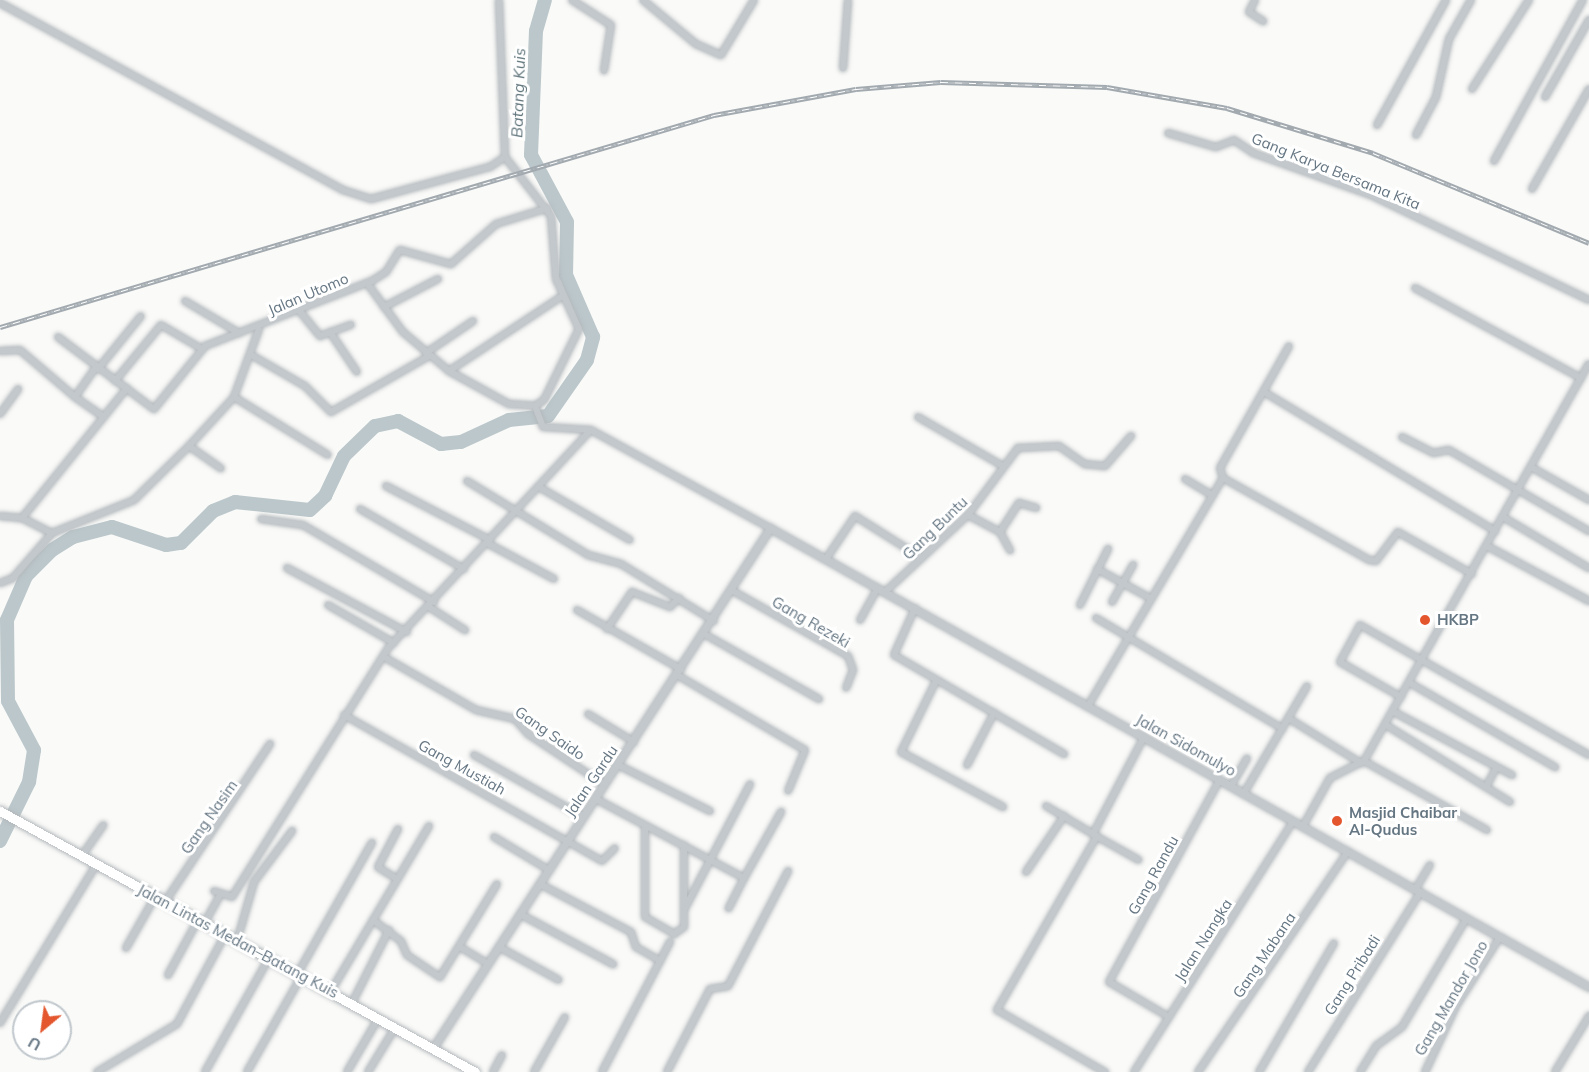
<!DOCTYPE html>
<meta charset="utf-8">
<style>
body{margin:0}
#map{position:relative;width:1589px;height:1072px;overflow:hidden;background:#fafaf8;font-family:Mulish,sans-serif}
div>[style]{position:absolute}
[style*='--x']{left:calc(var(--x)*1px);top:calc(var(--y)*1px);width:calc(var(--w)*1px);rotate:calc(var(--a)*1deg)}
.river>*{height:14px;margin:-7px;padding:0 7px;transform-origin:7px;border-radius:7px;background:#bbc7cb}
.roads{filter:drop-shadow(0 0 2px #b4b9bd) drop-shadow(0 0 2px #b4b9bd)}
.minor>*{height:6px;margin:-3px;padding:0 3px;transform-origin:3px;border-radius:3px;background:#c3c8cc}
.tertiary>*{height:7px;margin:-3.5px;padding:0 3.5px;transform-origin:3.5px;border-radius:3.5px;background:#c3c8cc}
.trunk>*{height:9px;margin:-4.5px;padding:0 4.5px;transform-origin:4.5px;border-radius:4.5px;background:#fff}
.rail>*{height:4.5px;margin-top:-2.25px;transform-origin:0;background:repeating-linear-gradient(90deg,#fff 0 7px,#a2aab0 0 14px);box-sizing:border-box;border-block:2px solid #a2aab0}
.dots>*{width:16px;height:16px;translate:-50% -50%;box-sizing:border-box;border:3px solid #fff;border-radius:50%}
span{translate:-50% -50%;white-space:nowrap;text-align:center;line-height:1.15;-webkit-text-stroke:6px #fff;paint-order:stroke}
.street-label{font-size:15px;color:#657683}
.poi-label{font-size:15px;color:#657683;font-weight:700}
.left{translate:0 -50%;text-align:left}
.water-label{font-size:16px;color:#60757c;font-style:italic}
.north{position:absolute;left:12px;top:1000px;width:60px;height:60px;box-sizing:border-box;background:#fff;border:2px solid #c1c8cd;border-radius:50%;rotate:209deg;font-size:16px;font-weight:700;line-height:24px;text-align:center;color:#657683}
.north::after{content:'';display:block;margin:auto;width:21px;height:27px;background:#e4572e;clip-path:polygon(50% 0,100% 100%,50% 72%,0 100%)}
</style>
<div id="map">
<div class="river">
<div style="--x:0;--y:841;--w:66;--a:-63.8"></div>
<div style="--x:29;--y:782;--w:32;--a:-81"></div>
<div style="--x:34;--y:750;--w:55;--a:-118"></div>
<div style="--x:8;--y:701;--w:81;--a:-90.7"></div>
<div style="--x:7;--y:620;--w:48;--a:-66.6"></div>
<div style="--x:26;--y:576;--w:37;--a:-45"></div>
<div style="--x:52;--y:550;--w:25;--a:-32"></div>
<div style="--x:73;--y:537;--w:40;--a:-14.4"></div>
<div style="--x:112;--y:527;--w:57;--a:18.4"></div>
<div style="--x:166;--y:545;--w:15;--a:-8"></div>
<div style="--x:181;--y:543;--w:45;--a:-45"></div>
<div style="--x:213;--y:511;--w:24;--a:-22"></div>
<div style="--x:235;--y:502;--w:75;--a:6.1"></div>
<div style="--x:310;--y:510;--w:21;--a:-43"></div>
<div style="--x:325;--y:496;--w:44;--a:-64.6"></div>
<div style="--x:344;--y:456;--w:43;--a:-44.1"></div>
<div style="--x:375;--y:426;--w:24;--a:-12"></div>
<div style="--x:398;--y:421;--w:49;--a:28.1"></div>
<div style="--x:441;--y:444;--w:20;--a:-6"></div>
<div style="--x:461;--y:442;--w:53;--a:-24.6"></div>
<div style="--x:509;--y:420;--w:39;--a:-6"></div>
<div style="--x:548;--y:416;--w:68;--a:-55.1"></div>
<div style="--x:587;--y:360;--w:24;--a:-75"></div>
<div style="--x:593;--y:337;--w:68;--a:-113.5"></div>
<div style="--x:566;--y:275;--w:53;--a:-88.9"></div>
<div style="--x:567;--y:222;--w:76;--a:-118.2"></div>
<div style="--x:531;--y:155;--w:124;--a:-87.7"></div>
<div style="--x:536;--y:31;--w:32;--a:-74"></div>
</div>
<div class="roads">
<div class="minor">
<div style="--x:572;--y:0;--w:46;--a:32.7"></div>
<div style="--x:611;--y:25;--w:46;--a:98.8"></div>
<div style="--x:643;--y:0;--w:69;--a:39.7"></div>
<div style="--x:696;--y:44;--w:27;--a:24"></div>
<div style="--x:721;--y:55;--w:64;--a:-59"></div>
<div style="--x:1255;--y:0;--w:13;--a:117"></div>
<div style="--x:1249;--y:12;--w:17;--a:33"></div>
<div style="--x:0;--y:3;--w:391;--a:28.6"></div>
<div style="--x:343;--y:190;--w:29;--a:18"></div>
<div style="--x:371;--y:199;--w:123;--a:-15.1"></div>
<div style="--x:490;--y:167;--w:18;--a:-34"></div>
<div style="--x:505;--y:157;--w:157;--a:-92.2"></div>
<div style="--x:843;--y:68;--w:68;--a:-85.8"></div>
<div style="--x:1472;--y:89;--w:106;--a:-57.4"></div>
<div style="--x:1545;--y:97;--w:89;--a:-60.3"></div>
<div style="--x:1377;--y:125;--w:143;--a:-61.1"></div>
<div style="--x:1168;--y:133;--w:50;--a:16.3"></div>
<div style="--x:1216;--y:147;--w:19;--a:-21"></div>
<div style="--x:1234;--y:140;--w:23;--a:34"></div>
<div style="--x:1253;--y:153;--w:125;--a:19.6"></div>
<div style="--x:1371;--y:195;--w:242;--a:25.7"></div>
<div style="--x:1416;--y:135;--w:43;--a:-62.2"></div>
<div style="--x:1436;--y:97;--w:59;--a:-77.4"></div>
<div style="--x:1449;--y:39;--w:45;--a:-60.6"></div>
<div style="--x:1494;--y:161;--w:184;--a:-61.1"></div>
<div style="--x:1532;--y:189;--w:115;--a:-60.3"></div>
<div style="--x:367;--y:283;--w:61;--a:53.7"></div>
<div style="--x:403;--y:332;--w:60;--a:40.3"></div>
<div style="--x:449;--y:371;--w:68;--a:28.8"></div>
<div style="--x:509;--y:404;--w:26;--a:4"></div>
<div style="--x:535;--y:406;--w:11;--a:-34"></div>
<div style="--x:544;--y:400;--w:79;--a:-63.8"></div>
<div style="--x:579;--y:329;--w:55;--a:-114.7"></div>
<div style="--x:556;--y:279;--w:63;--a:-94.5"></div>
<div style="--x:551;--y:216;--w:75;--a:-127.9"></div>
<div style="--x:1415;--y:288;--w:189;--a:28.5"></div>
<div style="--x:185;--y:301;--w:63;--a:30.7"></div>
<div style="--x:384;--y:307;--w:61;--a:-27.4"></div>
<div style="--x:298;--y:309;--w:35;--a:51"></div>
<div style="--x:320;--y:336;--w:33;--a:-20"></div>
<div style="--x:330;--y:332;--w:48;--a:56"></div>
<div style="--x:58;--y:337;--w:120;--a:36.9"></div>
<div style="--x:154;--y:409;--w:81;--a:-51"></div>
<div style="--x:205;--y:346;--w:179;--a:-21.3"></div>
<div style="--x:372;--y:281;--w:17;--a:-33"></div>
<div style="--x:386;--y:272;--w:26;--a:-58"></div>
<div style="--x:400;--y:250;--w:53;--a:15.4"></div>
<div style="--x:451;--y:264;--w:60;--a:-41.6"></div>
<div style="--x:496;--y:224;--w:54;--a:-17.1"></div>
<div style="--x:0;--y:351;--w:20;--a:-3"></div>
<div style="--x:20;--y:350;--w:72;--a:40.5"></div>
<div style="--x:75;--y:397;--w:37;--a:-55"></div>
<div style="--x:426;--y:353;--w:57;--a:-34.2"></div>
<div style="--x:253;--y:356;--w:60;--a:30"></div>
<div style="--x:305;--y:386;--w:37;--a:45"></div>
<div style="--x:331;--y:412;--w:113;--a:-29.7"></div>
<div style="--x:98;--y:369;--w:68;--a:-50.9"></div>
<div style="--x:449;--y:371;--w:134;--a:-33.5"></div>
<div style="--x:115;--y:381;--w:72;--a:-50.6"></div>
<div style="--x:161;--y:325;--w:48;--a:30.3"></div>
<div style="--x:1264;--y:392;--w:270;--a:31"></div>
<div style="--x:75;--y:397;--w:35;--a:35"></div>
<div style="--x:234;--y:397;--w:110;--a:31.7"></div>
<div style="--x:535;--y:406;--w:22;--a:69"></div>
<div style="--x:543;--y:427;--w:48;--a:3.6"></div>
<div style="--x:591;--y:430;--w:204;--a:28.7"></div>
<div style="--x:0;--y:414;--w:31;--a:-54"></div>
<div style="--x:918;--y:417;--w:98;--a:30"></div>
<div style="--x:1402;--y:437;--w:35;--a:27"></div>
<div style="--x:1433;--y:453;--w:16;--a:-11"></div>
<div style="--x:1449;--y:450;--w:162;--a:30.1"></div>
<div style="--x:189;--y:446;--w:39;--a:35"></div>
<div style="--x:1531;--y:467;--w:67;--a:29.6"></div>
<div style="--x:1223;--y:478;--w:10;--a:-107"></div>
<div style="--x:1220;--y:468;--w:140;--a:-60.5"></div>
<div style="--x:1185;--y:479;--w:29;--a:31"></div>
<div style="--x:467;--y:481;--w:142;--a:31.4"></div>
<div style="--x:588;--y:555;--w:34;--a:15"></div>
<div style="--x:621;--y:564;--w:109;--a:31.5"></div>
<div style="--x:386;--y:486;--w:117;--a:27.4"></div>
<div style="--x:539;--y:487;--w:105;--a:30.2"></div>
<div style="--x:360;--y:509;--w:120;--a:30"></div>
<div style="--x:968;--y:515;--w:36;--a:28"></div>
<div style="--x:1000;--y:532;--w:21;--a:61"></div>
<div style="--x:0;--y:516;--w:22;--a:5"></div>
<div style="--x:22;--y:518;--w:34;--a:27"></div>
<div style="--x:1503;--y:517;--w:100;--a:30.7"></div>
<div style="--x:22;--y:518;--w:167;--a:-51.1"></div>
<div style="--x:261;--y:519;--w:42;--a:8.1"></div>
<div style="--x:303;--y:525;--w:152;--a:30.4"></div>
<div style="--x:1000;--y:532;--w:35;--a:-57"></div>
<div style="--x:1019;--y:503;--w:18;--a:16"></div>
<div style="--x:487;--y:543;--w:76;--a:28.2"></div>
<div style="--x:1487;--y:546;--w:116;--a:28.3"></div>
<div style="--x:826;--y:559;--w:52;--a:-56"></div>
<div style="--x:855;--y:516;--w:79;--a:32.1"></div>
<div style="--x:287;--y:568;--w:136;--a:28.1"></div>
<div style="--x:1097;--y:569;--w:60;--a:28.7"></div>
<div style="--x:0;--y:583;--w:14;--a:-21"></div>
<div style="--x:13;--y:578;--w:60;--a:-49.1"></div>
<div style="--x:52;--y:533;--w:88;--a:-21.9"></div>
<div style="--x:134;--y:500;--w:77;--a:-44.5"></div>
<div style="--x:189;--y:446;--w:67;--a:-47.4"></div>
<div style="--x:234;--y:397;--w:72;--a:-69.8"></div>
<div style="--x:733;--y:591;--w:132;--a:29.5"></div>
<div style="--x:848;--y:656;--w:15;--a:70"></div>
<div style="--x:853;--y:670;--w:19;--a:111"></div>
<div style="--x:885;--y:592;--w:113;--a:-42.9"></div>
<div style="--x:968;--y:515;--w:84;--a:-53.3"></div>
<div style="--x:1018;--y:448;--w:41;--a:-2.8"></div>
<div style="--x:1059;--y:446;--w:32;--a:35"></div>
<div style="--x:1085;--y:464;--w:20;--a:6"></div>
<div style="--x:1105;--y:466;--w:40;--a:-49"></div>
<div style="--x:1112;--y:602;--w:43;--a:-60.4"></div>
<div style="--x:328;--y:605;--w:76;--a:29.9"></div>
<div style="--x:1080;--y:605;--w:63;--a:-63.4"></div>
<div style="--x:429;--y:607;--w:43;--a:32.6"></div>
<div style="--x:915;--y:608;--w:51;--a:114.1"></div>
<div style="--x:894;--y:655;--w:197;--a:30.2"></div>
<div style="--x:577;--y:610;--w:120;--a:29.6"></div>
<div style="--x:1096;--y:618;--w:217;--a:30.7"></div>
<div style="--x:860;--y:620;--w:37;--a:-61"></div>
<div style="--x:607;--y:629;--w:45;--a:-56"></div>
<div style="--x:632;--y:592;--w:41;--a:21.5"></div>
<div style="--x:670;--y:607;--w:13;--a:-45"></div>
<div style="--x:706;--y:635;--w:130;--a:29.5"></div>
<div style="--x:384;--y:657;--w:106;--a:29.9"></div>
<div style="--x:476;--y:710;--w:40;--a:13"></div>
<div style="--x:515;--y:719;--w:20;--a:49"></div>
<div style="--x:528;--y:734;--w:92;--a:33.5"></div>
<div style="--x:677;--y:675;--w:148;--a:30.4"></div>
<div style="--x:805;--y:750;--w:44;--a:112.5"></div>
<div style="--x:936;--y:681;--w:79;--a:116.2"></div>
<div style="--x:901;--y:752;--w:116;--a:28.3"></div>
<div style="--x:1410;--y:683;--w:168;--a:30.1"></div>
<div style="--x:1401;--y:697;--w:70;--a:-150.2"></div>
<div style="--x:1340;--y:662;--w:42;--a:-61.6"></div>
<div style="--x:1360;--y:625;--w:263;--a:29.6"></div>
<div style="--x:1088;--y:706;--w:265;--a:-59.4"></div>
<div style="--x:1223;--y:478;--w:167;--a:29.3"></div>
<div style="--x:1369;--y:560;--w:7;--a:8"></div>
<div style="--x:1376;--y:561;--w:36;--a:-53"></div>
<div style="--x:1398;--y:532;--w:85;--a:29.6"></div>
<div style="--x:1394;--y:712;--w:134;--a:28.1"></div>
<div style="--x:588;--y:714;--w:54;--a:31.3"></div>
<div style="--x:344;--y:715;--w:296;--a:29.5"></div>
<div style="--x:602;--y:861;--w:18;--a:-45"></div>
<div style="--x:1288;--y:718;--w:86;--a:31.7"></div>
<div style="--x:1386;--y:725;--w:146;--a:31.8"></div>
<div style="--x:474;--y:755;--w:126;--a:29.4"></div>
<div style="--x:1364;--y:761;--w:141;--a:29.3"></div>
<div style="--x:618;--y:765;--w:103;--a:26.6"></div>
<div style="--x:967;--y:765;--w:59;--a:-62.6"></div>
<div style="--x:1231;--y:786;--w:32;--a:-60"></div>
<div style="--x:1486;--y:787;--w:21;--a:-62"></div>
<div style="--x:1244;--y:793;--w:124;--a:-59.5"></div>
<div style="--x:596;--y:799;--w:168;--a:28.1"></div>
<div style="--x:744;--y:878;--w:34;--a:117"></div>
<div style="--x:1046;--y:806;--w:55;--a:30.8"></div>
<div style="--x:1093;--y:834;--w:110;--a:-62.3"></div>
<div style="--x:645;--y:826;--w:91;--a:90"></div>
<div style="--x:645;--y:917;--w:34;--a:30"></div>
<div style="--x:674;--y:934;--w:12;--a:-35"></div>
<div style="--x:684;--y:927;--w:82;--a:-90"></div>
<div style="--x:1303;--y:826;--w:55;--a:-60.6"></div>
<div style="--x:1330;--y:778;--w:38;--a:-27"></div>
<div style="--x:1364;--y:761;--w:456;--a:-60.5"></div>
<div style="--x:1094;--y:835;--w:51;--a:29.1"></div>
<div style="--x:1097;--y:836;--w:201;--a:119.9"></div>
<div style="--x:997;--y:1010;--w:125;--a:29.9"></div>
<div style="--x:494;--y:837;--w:64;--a:31"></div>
<div style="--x:81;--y:857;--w:39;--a:-55"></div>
<div style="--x:1026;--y:872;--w:68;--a:-55.8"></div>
<div style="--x:744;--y:878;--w:76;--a:-60.7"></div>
<div style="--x:397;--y:879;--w:22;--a:-148"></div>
<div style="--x:378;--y:867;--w:43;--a:-62.2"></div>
<div style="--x:540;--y:884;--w:103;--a:27.8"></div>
<div style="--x:631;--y:932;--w:16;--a:72"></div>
<div style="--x:636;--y:947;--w:28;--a:30"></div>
<div style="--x:1415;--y:890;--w:29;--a:-59"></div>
<div style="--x:214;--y:891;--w:19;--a:18"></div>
<div style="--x:232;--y:897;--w:295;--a:-57.9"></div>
<div style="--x:389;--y:647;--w:296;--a:-47.1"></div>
<div style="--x:165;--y:902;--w:190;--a:-56.4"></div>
<div style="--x:685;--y:908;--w:140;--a:-62.3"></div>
<div style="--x:520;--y:914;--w:106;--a:28.3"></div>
<div style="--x:373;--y:920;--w:35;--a:37"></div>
<div style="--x:401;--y:941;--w:15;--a:67"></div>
<div style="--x:407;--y:955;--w:40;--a:34"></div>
<div style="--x:440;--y:977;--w:109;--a:-58.5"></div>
<div style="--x:204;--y:924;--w:33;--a:-61"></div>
<div style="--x:237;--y:941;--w:61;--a:-73.9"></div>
<div style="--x:254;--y:882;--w:64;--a:-53.3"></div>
<div style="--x:460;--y:947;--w:33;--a:31"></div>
<div style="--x:499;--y:947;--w:68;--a:28.8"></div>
<div style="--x:126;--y:948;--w:59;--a:-60.4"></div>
<div style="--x:298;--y:973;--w:150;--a:-60.4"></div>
<div style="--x:168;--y:975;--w:63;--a:-61.4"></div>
<div style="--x:331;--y:991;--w:192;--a:-59.3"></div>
<div style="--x:352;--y:1003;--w:82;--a:-63.1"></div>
<div style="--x:1169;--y:1017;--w:69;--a:-149.7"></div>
<div style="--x:1109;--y:982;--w:231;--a:-61.3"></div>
<div style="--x:0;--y:1023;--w:185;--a:-58.7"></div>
<div style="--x:97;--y:1072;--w:93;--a:-31"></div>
<div style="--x:177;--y:1024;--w:101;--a:-61.7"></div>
<div style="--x:205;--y:1072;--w:131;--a:-60.7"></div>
<div style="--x:247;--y:1072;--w:112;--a:-60.4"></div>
<div style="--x:347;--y:1072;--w:61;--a:-59.7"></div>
<div style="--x:368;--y:1072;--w:52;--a:-58.5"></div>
<div style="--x:493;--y:1072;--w:19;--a:-62"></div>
<div style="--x:534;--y:1072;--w:63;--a:-60.6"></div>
<div style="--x:602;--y:1072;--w:147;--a:-62.4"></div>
<div style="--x:667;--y:1072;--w:93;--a:-62.6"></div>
<div style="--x:710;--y:989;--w:18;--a:-9"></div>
<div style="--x:728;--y:986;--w:130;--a:-62.4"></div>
<div style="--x:1134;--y:1072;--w:297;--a:-57.6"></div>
<div style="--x:1198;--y:1072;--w:267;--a:-55.8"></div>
<div style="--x:1259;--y:1072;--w:149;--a:-59.8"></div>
<div style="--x:1308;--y:1072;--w:211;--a:-58"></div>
<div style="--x:1360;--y:1072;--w:31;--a:-58"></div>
<div style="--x:1376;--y:1046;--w:32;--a:-36"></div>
<div style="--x:1402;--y:1027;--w:126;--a:-59.3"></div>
<div style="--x:1425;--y:1072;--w:73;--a:-64.8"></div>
<div style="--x:1456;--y:1006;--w:82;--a:-57.5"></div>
<div style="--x:1555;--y:1072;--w:66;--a:-58.7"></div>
</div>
<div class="tertiary">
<div style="--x:433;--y:1048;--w:620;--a:-57.05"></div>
<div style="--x:770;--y:528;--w:939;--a:29.27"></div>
</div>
<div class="trunk">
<div style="--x:0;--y:811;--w:542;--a:28.79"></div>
</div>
</div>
<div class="rail">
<div style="--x:0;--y:327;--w:745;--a:-16.54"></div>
<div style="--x:714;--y:115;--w:144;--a:-10.4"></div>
<div style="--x:856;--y:89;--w:85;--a:-4.7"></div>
<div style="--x:941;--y:82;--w:166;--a:1.7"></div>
<div style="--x:1107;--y:87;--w:122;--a:9.9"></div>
<div style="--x:1227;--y:108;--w:153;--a:17.1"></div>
<div style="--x:1373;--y:153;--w:234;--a:22.6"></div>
</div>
<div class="dots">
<div style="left:1425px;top:620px;background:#e4572e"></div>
<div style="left:1337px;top:821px;background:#e4572e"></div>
</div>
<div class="street-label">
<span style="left:1336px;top:171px;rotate:22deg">Gang Karya Bersama Kita</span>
<span style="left:308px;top:294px;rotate:-23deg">Jalan Utomo</span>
<span style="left:935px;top:528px;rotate:-44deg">Gang Buntu</span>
<span style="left:811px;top:622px;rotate:30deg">Gang Rezeki</span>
<span style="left:550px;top:733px;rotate:35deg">Gang Saido</span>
<span style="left:1186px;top:745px;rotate:29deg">Jalan Sidomulyo</span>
<span style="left:462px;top:767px;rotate:29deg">Gang Mustiah</span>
<span style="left:591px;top:781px;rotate:-56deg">Jalan Gardu</span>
<span style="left:209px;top:817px;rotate:-55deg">Gang Nasim</span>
<span style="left:1153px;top:875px;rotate:-61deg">Gang Randu</span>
<span style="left:1203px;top:940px;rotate:-58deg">Jalan Nangka</span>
<span style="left:238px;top:941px;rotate:28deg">Jalan Lintas Medan–Batang Kuis</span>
<span style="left:1264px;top:955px;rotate:-56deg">Gang Mabana</span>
<span style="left:1352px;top:975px;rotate:-58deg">Gang Pribadi</span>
<span style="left:1451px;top:998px;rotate:-60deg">Gang Mandor Jono</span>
</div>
<div class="poi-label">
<span class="left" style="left:1437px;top:620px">HKBP</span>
<span class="left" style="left:1349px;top:821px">Masjid Chaibar<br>Al-Qudus</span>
</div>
<div class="water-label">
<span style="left:518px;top:93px;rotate:-88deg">Batang Kuis</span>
</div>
<div class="north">U</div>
</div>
